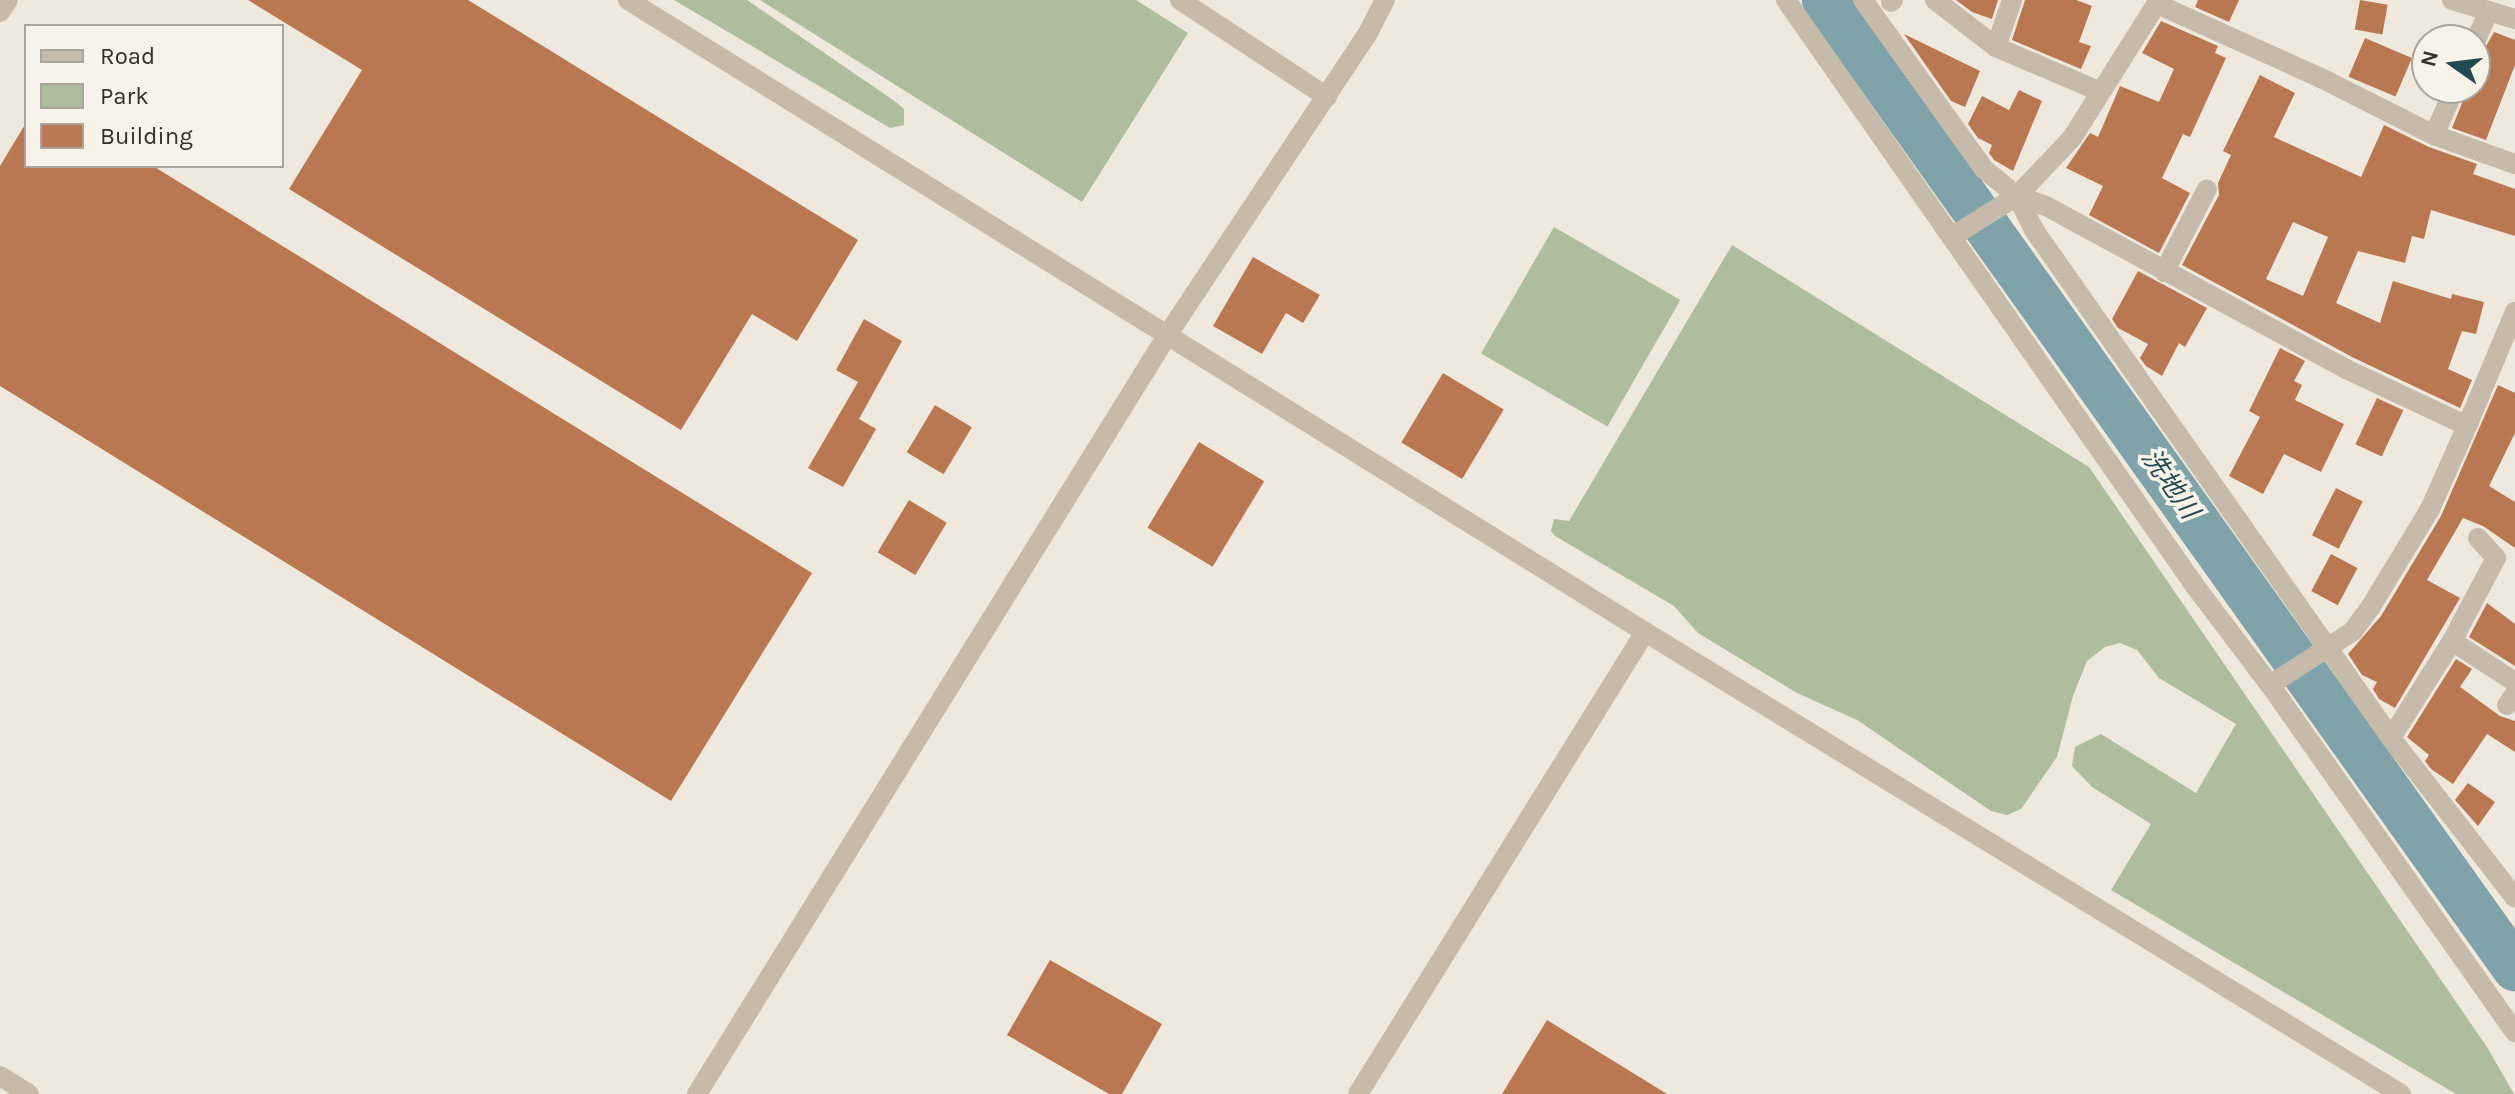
<!DOCTYPE html>
<meta charset="utf-8">
<style>
body{margin:0}
#map{position:relative;width:2515px;height:1094px;overflow:hidden;background:#efe9dd;font-family:Karla,"Noto Sans JP",sans-serif}
div>[style]{position:absolute}
[style*='--x']{left:calc(var(--x)*1px);top:calc(var(--y)*1px);width:calc(var(--w)*1px);rotate:calc(var(--a)*1deg)}
.green>*{inset:0;background:#afbd9f;transform-origin:0 0}
.river>*{height:46px;margin:-23px;padding:0 23px;transform-origin:23px;border-radius:23px;background:#7fa3a9}
.building>*{inset:0;background:#b97752;transform-origin:0 0}
.minor>*{height:20px;margin:-10px;padding:0 10px;transform-origin:10px;border-radius:10px;background:#c6baaa}
span{translate:-50% -50%;white-space:nowrap;text-align:center;line-height:1.15;-webkit-text-stroke:7px #f8f3e9;paint-order:stroke}
.water-label{font-size:26px;color:#234952;font-style:italic}
.legend{position:absolute;left:24px;top:24px;width:260px;height:144px;box-sizing:border-box;background:#f8f3e9;border:2px solid #aaa49c;margin:0;padding:10px 14px;list-style:none;font-size:24px;color:#352e29}
.legend li{display:flex;align-items:center;gap:16px;height:40px}
.legend b{width:40px;border:2px solid #aaa49c}
.north{position:absolute;left:2411px;top:24px;width:80px;height:80px;box-sizing:border-box;background:#f8f3e9;border:2px solid #aaa49c;border-radius:50%;rotate:284deg;font-size:22px;font-weight:700;line-height:32px;text-align:center;color:#352e29}
.north::after{content:'';display:block;margin:auto;width:28px;height:36px;background:#234952;clip-path:polygon(50% 0,100% 100%,50% 72%,0 100%)}
</style>
<div id="map">
<div class="green">
<div style="clip-path:polygon(674px 0,747px 0,896px 102px,904px 109px,904px 125px,890px 128px)"></div>
<div style="clip-path:polygon(760px 0,1136px 0,1188px 33px,1082px 202px)"></div>
<div style="left:1554px;top:227px;width:146px;height:146px;rotate:30deg"></div>
<div style="clip-path:polygon(1732px 245px,2089px 467px,2487px 1047px,2514px 1094px,2456px 1094px,2111px 890px,2151px 824px,2092px 787px,2072px 766px,2075px 747px,2101px 734px,2196px 793px,2236px 724px,2159px 678px,2137px 650px,2120px 643px,2105px 647px,2087px 661px,2073px 696px,2057px 757px,2021px 809px,2007px 815px,1991px 811px,1857px 720px,1797px 693px,1698px 633px,1674px 606px,1555px 536px,1551px 531px,1554px 519px,1569px 521px)"></div>
</div>
<div class="river">
<div style="--x:1825;--y:0;--w:1189;--a:54.52"></div>
</div>
<div class="building">
<div style="clip-path:polygon(248px 0,468px 0,858px 240px,797px 341px,752px 314px,681px 430px,289px 189px,362px 70px)"></div>
<div style="clip-path:polygon(1956px 0,1998px 0,1992px 19px,1972px 12px)"></div>
<div style="clip-path:polygon(2025px 0,2076px 0,2092px 6px,2079px 42px,2091px 46px,2081px 69px,2012px 40px)"></div>
<div style="clip-path:polygon(2198px 0,2239px 0,2229px 22px,2195px 7px)"></div>
<div style="left:2360px;top:0;width:28px;height:30px;rotate:10deg"></div>
<div style="clip-path:polygon(2161px 21px,2218px 46px,2215px 53px,2226px 58px,2190px 137px,2183px 134px,2162px 178px,2190px 193px,2159px 253px,2089px 215px,2103px 186px,2066px 168px,2090px 133px,2098px 137px,2120px 86px,2159px 102px,2174px 69px,2142px 53px)"></div>
<div style="clip-path:polygon(2494px 32px,2515px 40px,2515px 65px,2486px 140px,2452px 128px,2468px 88px,2475px 88px,2475px 66px)"></div>
<div style="clip-path:polygon(1904px 34px,1980px 71px,1965px 107px,1951px 101px)"></div>
<div style="left:2365px;top:38px;width:51px;height:42px;rotate:23deg"></div>
<div style="clip-path:polygon(evenodd,2260px 75px,2295px 93px,2274px 137px,2361px 177px,2384px 125px,2429px 147px,2477px 164px,2473px 174px,2515px 189px,2515px 236px,2431px 210px,2424px 239px,2412px 236px,2405px 263px,2358px 251px,2336px 303px,2380px 323px,2393px 281px,2451px 299px,2452px 294px,2484px 302px,2476px 334px,2462px 331px,2448px 369px,2472px 380px,2460px 408px,2352px 357px,2182px 265px,2219px 195px,2218px 183px,2231px 155px,2223px 151px,2260px 75px,2293px 222px,2328px 237px,2303px 296px,2266px 279px,2293px 222px)"></div>
<div style="clip-path:polygon(2019px 90px,2042px 101px,2013px 171px,1994px 160px,1989px 153px,1992px 145px,1978px 138px,1968px 124px,1982px 96px,2009px 110px)"></div>
<div style="clip-path:polygon(26px 123px,26px 166px,153px 166px,812px 573px,671px 801px,0 386px,0 166px)"></div>
<div style="clip-path:polygon(1253px 257px,1320px 295px,1303px 323px,1286px 313px,1262px 354px,1213px 326px)"></div>
<div style="clip-path:polygon(2138px 271px,2207px 308px,2185px 347px,2179px 343px,2162px 376px,2146px 366px,2140px 358px,2148px 344px,2118px 328px,2112px 319px)"></div>
<div style="clip-path:polygon(864px 319px,902px 341px,859px 419px,876px 429px,843px 487px,808px 468px,858px 382px,836px 370px)"></div>
<div style="clip-path:polygon(2280px 348px,2305px 361px,2294px 381px,2302px 385px,2295px 400px,2344px 424px,2321px 472px,2284px 454px,2263px 494px,2229px 476px,2260px 417px,2249px 411px)"></div>
<div style="left:1443px;top:373px;width:71px;height:81px;rotate:31deg"></div>
<div style="clip-path:polygon(2498px 385px,2515px 393px,2515px 433px,2489px 486px,2515px 502px,2515px 548px,2483px 526px,2463px 518px,2427px 580px,2460px 598px,2395px 708px,2379px 699px,2373px 689px,2377px 682px,2362px 675px,2348px 654px,2381px 616px,2441px 516px)"></div>
<div style="left:2377px;top:398px;width:29px;height:51px;rotate:25deg"></div>
<div style="left:935px;top:405px;width:43px;height:55px;rotate:31deg"></div>
<div style="left:1199px;top:442px;width:76px;height:100px;rotate:31deg"></div>
<div style="left:2336px;top:488px;width:30px;height:53px;rotate:27deg"></div>
<div style="left:909px;top:500px;width:44px;height:61px;rotate:31deg"></div>
<div style="left:2331px;top:554px;width:30px;height:42px;rotate:28deg"></div>
<div style="clip-path:polygon(2487px 603px,2515px 624px,2515px 666px,2469px 637px)"></div>
<div style="clip-path:polygon(2456px 659px,2472px 669px,2460px 687px,2500px 716px,2515px 721px,2515px 752px,2487px 734px,2453px 784px,2431px 769px,2425px 761px,2429px 755px,2407px 737px)"></div>
<div style="clip-path:polygon(2468px 783px,2495px 802px,2478px 826px,2455px 800px)"></div>
<div style="clip-path:polygon(1050px 960px,1162px 1024px,1122px 1094px,1109px 1094px,1007px 1035px)"></div>
<div style="clip-path:polygon(1547px 1020px,1667px 1094px,1502px 1094px)"></div>
</div>
<div class="minor">
<div style="--x:628;--y:0;--w:1197;--a:31.86"></div>
<div style="--x:1645;--y:632;--w:886;--a:31.43"></div>
<div style="--x:1180;--y:0;--w:176;--a:33.4"></div>
<div style="--x:1786;--y:0;--w:715;--a:55.09"></div>
<div style="--x:2195;--y:586;--w:124;--a:52.9"></div>
<div style="--x:2270;--y:685;--w:425;--a:54.8"></div>
<div style="--x:1863;--y:0;--w:208;--a:54.4"></div>
<div style="--x:1984;--y:169;--w:43;--a:39.3"></div>
<div style="--x:2017;--y:196;--w:38;--a:63"></div>
<div style="--x:2034;--y:230;--w:621;--a:54.9"></div>
<div style="--x:2391;--y:738;--w:202;--a:52.2"></div>
<div style="--x:1935;--y:0;--w:77;--a:37.6"></div>
<div style="--x:1996;--y:47;--w:114;--a:23.2"></div>
<div style="--x:2452;--y:0;--w:66;--a:16.8"></div>
<div style="--x:1891;--y:2;--w:3;--a:-45"></div>
<div style="--x:2157;--y:4;--w:180;--a:24.3"></div>
<div style="--x:2321;--y:78;--w:127;--a:26.8"></div>
<div style="--x:2434;--y:135;--w:86;--a:19.7"></div>
<div style="--x:0;--y:12;--w:14;--a:-56"></div>
<div style="--x:2475;--y:42;--w:32;--a:-66"></div>
<div style="--x:1996;--y:47;--w:50;--a:-71.2"></div>
<div style="--x:2434;--y:135;--w:51;--a:-65.9"></div>
<div style="--x:2017;--y:196;--w:31;--a:19"></div>
<div style="--x:2046;--y:206;--w:341;--a:28.5"></div>
<div style="--x:2346;--y:369;--w:134;--a:25.2"></div>
<div style="--x:2467;--y:426;--w:124;--a:-67.2"></div>
<div style="--x:1953;--y:236;--w:75;--a:-32"></div>
<div style="--x:2017;--y:196;--w:80;--a:-46.5"></div>
<div style="--x:2072;--y:138;--w:163;--a:-57.8"></div>
<div style="--x:2164;--y:272;--w:93;--a:-62.6"></div>
<div style="--x:2452;--y:641;--w:75;--a:33.1"></div>
<div style="--x:2270;--y:685;--w:99;--a:-33"></div>
<div style="--x:2353;--y:631;--w:29;--a:-54"></div>
<div style="--x:2370;--y:608;--w:116;--a:-58.8"></div>
<div style="--x:2430;--y:509;--w:91;--a:-66"></div>
<div style="--x:2507;--y:705;--w:14;--a:-54"></div>
<div style="--x:2391;--y:738;--w:115;--a:-57.8"></div>
<div style="--x:2452;--y:641;--w:94;--a:-62.1"></div>
<div style="--x:2496;--y:558;--w:27;--a:-132"></div>
<div style="--x:0;--y:1076;--w:34;--a:32"></div>
<div style="--x:697;--y:1094;--w:894;--a:-58.21"></div>
<div style="--x:1168;--y:334;--w:359;--a:-56.4"></div>
<div style="--x:1367;--y:35;--w:39;--a:-63"></div>
<div style="--x:1358;--y:1094;--w:544;--a:-58.15"></div>
</div>
<div class="water-label">
<span style="left:2170px;top:484px;rotate:55deg">洗地川</span>
</div>
<ul class="legend">
<li><b style="height:10px;background:#c6baaa"></b>Road</li>
<li><b style="height:22px;background:#afbd9f"></b>Park</li>
<li><b style="height:22px;background:#b97752"></b>Building</li>
</ul>
<div class="north">N</div>
</div>
